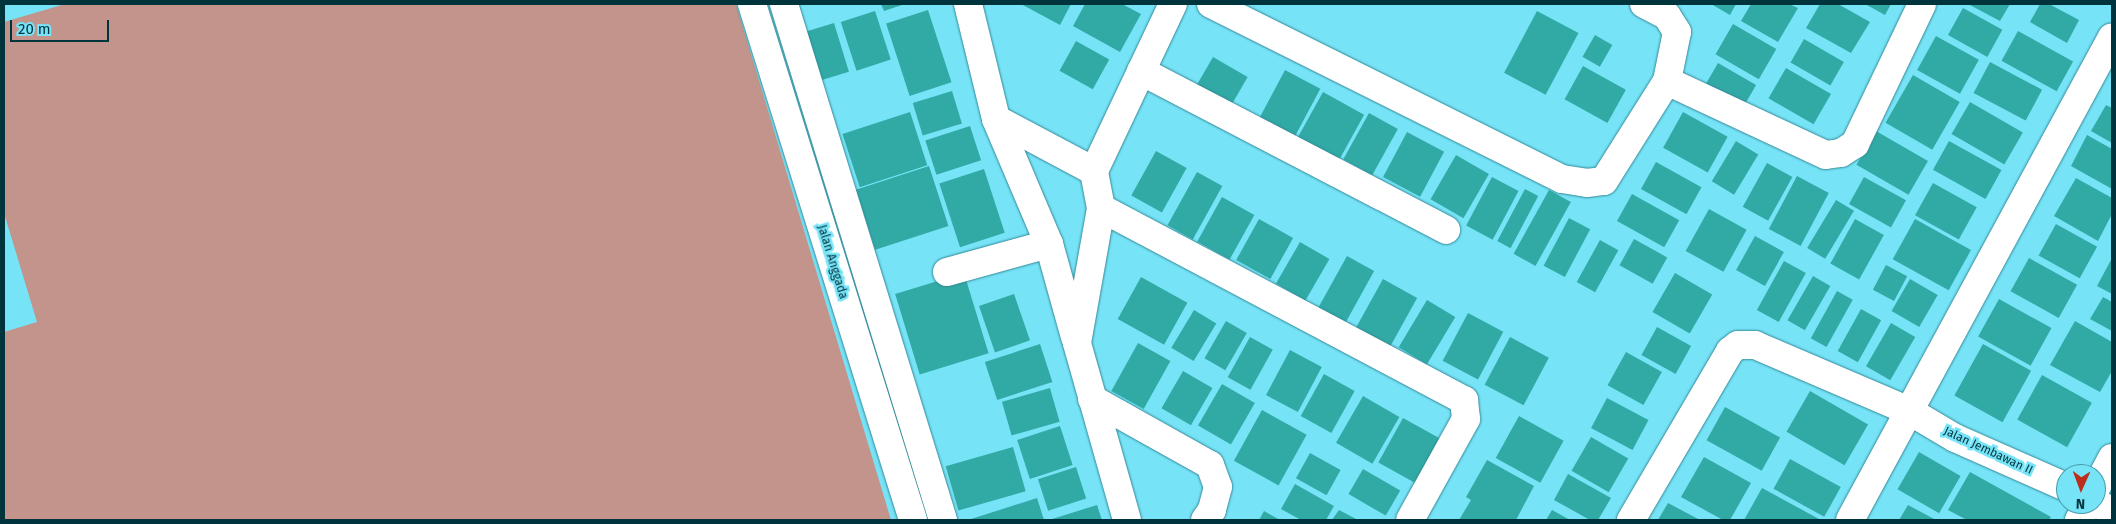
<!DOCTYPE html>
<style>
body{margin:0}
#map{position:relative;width:2116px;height:524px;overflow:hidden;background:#77e3f7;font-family:"Fira Sans",sans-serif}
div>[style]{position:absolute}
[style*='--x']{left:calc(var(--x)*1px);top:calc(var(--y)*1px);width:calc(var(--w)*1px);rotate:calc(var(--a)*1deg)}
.green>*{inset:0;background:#c3948b}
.building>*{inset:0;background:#31aaa5;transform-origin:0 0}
.roads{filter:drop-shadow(0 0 1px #348997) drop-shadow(0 0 1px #348997)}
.minor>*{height:28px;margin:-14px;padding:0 14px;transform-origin:14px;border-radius:14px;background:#fff}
span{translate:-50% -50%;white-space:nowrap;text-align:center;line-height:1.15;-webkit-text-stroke:5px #77e3f7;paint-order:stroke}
.street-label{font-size:12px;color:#00343c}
.frame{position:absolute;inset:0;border:5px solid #00343c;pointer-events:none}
.north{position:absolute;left:2056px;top:464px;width:50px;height:50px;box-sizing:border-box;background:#77e3f7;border:1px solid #479dac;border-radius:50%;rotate:182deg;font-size:14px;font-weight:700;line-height:20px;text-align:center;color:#00343c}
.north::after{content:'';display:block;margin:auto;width:18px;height:22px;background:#bb2e1c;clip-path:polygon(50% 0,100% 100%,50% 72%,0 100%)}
.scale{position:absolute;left:10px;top:20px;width:99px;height:22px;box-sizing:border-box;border:2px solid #00343c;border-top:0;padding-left:6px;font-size:15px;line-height:18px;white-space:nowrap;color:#00343c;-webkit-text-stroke:4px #77e3f7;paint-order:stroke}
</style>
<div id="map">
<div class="green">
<div style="clip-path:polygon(65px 4px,736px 4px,891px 520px,4px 520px,4px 332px,37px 322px,4px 213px,4px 22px)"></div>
</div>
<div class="building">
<div style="clip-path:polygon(881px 4px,905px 4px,884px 11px)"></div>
<div style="clip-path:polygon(1021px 4px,1071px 4px,1060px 25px)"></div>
<div style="clip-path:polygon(1085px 4px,1122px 4px,1141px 14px,1120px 52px,1073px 26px)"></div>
<div style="clip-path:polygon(1711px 4px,1736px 4px,1730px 15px)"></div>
<div style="clip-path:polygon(1751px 4px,1789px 4px,1798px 8px,1778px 42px,1741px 21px)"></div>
<div style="clip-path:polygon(1820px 4px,1838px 4px,1870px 22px,1851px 53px,1806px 28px)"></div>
<div style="clip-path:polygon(1865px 4px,1891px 4px,1885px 15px)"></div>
<div style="clip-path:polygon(1968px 4px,2010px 4px,2000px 21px)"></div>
<div style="clip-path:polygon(2040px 4px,2049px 4px,2079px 20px,2067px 43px,2030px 22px)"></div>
<div style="left:1963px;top:8px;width:45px;height:31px;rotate:29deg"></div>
<div style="left:928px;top:10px;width:76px;height:44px;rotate:72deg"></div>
<div style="left:875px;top:11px;width:51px;height:36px;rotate:72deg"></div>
<div style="left:1537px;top:11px;width:47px;height:70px;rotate:28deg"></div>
<div style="left:834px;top:23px;width:51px;height:42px;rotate:73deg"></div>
<div style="left:1733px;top:24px;width:50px;height:35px;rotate:30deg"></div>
<div style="left:2018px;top:31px;width:63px;height:34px;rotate:29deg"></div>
<div style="left:1595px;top:35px;width:20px;height:25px;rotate:30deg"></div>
<div style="left:1936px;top:36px;width:49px;height:39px;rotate:29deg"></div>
<div style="left:1804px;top:39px;width:46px;height:27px;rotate:30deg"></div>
<div style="left:1076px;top:41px;width:38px;height:34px;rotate:29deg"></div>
<div style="left:1213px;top:57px;width:40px;height:37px;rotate:30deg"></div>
<div style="left:1990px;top:62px;width:59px;height:35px;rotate:28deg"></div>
<div style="left:1718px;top:63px;width:44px;height:24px;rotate:30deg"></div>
<div style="left:1583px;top:66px;width:49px;height:38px;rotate:29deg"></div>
<div style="left:1786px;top:68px;width:52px;height:35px;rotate:30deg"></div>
<div style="left:1285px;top:70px;width:40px;height:57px;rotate:28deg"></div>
<div style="left:1913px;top:75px;width:54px;height:55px;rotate:30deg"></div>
<div style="left:952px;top:91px;width:34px;height:41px;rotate:73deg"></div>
<div style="left:1323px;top:92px;width:47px;height:53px;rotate:29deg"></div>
<div style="left:1970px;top:102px;width:61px;height:37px;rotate:30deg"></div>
<div style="clip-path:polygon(2106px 105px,2112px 108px,2112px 143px,2091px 131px)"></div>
<div style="left:910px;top:112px;width:56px;height:71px;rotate:72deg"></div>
<div style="left:1683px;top:112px;width:51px;height:41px;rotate:29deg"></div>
<div style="left:1369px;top:113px;width:33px;height:53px;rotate:29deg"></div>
<div style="left:970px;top:126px;width:36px;height:47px;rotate:72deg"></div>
<div style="left:1876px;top:131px;width:60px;height:39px;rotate:30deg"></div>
<div style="left:1407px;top:132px;width:42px;height:51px;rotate:28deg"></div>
<div style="clip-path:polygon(2087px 135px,2112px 149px,2112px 189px,2071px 166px)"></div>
<div style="left:1736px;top:141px;width:26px;height:47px;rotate:31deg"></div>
<div style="left:1949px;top:141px;width:60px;height:33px;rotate:29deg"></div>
<div style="left:1156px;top:151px;width:35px;height:51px;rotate:29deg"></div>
<div style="left:1456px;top:155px;width:38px;height:51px;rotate:30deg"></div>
<div style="left:1656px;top:162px;width:52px;height:31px;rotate:29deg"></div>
<div style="left:1767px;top:163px;width:29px;height:50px;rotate:29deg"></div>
<div style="left:929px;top:166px;width:63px;height:77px;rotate:72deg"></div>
<div style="left:984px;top:169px;width:67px;height:47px;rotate:72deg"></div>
<div style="left:1197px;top:172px;width:29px;height:61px;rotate:29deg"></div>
<div style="left:1797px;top:176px;width:36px;height:60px;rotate:28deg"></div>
<div style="left:1492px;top:177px;width:30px;height:55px;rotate:28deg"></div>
<div style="left:1864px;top:177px;width:48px;height:31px;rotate:29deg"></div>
<div style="clip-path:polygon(2076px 178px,2112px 198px,2112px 214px,2098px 241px,2054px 216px)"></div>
<div style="left:1933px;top:183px;width:50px;height:37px;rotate:29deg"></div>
<div style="left:1525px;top:189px;width:15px;height:59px;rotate:28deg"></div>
<div style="left:1549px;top:190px;width:25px;height:73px;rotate:29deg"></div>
<div style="left:1632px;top:194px;width:54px;height:31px;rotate:29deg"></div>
<div style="left:1222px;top:197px;width:37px;height:51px;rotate:29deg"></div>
<div style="left:1836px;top:200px;width:21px;height:56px;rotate:31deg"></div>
<div style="left:1709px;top:209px;width:43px;height:48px;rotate:29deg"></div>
<div style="left:1569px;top:218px;width:24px;height:54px;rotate:28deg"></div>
<div style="left:1259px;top:219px;width:39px;height:47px;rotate:29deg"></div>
<div style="left:1855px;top:219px;width:33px;height:51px;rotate:29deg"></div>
<div style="left:1915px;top:219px;width:64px;height:46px;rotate:29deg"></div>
<div style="left:2056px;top:224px;width:47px;height:36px;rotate:29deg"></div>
<div style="left:1755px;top:236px;width:33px;height:39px;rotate:29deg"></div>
<div style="left:1634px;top:239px;width:38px;height:30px;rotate:29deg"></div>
<div style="left:1600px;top:240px;width:21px;height:48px;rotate:29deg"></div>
<div style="left:1300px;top:242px;width:34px;height:48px;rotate:30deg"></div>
<div style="left:1347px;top:256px;width:31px;height:59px;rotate:29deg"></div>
<div style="left:2029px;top:258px;width:55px;height:38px;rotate:29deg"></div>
<div style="clip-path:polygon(2112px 258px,2112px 294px,2097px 286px)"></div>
<div style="left:1784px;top:261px;width:25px;height:56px;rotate:29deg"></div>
<div style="left:1886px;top:265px;width:24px;height:28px;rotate:28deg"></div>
<div style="left:964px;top:273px;width:84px;height:72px;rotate:73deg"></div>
<div style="left:1675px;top:273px;width:43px;height:45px;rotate:30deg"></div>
<div style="left:1813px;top:276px;width:20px;height:51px;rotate:30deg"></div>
<div style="left:1141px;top:277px;width:53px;height:48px;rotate:29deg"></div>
<div style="left:1383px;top:279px;width:39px;height:56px;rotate:29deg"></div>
<div style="left:1910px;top:279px;width:32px;height:37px;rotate:30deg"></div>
<div style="left:1837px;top:291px;width:18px;height:54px;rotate:29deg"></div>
<div style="left:1014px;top:294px;width:49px;height:37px;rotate:71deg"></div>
<div style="clip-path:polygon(2103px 297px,2112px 302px,2112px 331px,2090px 319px)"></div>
<div style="left:1999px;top:299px;width:60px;height:43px;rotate:29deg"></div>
<div style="left:1427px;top:300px;width:33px;height:55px;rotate:31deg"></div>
<div style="left:1861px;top:309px;width:23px;height:48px;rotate:29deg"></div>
<div style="left:1194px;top:310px;width:26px;height:44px;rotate:31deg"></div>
<div style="left:1468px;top:313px;width:40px;height:54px;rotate:28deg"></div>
<div style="left:1226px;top:321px;width:24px;height:43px;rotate:30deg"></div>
<div style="clip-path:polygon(2075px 321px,2112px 342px,2112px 371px,2100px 392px,2050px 365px)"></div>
<div style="left:1891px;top:323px;width:28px;height:50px;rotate:30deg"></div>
<div style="left:1657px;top:327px;width:39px;height:32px;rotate:29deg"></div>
<div style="left:1250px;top:337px;width:26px;height:46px;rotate:29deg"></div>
<div style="left:1510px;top:337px;width:44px;height:54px;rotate:28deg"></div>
<div style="left:1138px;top:343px;width:37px;height:55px;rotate:29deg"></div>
<div style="left:1040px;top:344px;width:40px;height:58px;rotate:72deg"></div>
<div style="left:1983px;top:344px;width:55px;height:59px;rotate:29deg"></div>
<div style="left:1290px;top:350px;width:36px;height:51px;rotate:28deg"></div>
<div style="left:1626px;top:352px;width:41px;height:38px;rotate:29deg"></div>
<div style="left:1183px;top:371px;width:34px;height:43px;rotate:30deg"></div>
<div style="left:1324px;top:374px;width:35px;height:48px;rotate:29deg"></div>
<div style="left:2042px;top:375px;width:57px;height:51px;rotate:29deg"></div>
<div style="left:1222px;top:384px;width:38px;height:48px;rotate:30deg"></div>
<div style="left:1050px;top:388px;width:35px;height:50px;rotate:74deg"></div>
<div style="left:1810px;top:391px;width:67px;height:47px;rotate:30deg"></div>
<div style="left:1363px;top:396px;width:42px;height:54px;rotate:30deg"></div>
<div style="left:1607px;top:398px;width:47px;height:34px;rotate:28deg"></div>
<div style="left:1725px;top:407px;width:63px;height:38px;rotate:29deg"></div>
<div style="left:1262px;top:410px;width:51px;height:58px;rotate:29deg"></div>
<div style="left:1519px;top:416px;width:51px;height:48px;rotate:29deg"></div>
<div style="left:1403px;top:418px;width:49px;height:51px;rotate:29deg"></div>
<div style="left:1060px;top:426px;width:41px;height:45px;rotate:72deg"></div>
<div style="left:1591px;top:437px;width:43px;height:39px;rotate:30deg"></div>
<div style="left:1013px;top:447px;width:46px;height:70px;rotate:74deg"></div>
<div style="left:1919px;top:452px;width:48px;height:43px;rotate:30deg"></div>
<div style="left:1310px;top:453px;width:35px;height:29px;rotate:29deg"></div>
<div style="clip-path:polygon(1704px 457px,1751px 483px,1730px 520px,1723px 520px,1681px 497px)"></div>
<div style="left:1790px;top:459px;width:58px;height:34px;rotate:29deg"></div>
<div style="clip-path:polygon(1487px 460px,1534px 486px,1516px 520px,1459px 520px,1471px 500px,1466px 497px)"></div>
<div style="left:1076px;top:467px;width:33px;height:40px;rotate:72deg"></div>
<div style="left:1363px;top:469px;width:43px;height:29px;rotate:30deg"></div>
<div style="clip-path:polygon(1970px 472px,2051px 517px,2049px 520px,1967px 520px,1948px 510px)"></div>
<div style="clip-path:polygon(1568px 474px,1611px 498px,1598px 520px,1590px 520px,1554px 500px)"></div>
<div style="clip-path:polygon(1295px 484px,1334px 506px,1326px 520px,1301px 520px,1281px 509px)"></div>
<div style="clip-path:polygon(1762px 488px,1819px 519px,1818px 520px,1744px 520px)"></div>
<div style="clip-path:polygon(1037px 498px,1044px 520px,968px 520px)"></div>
<div style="clip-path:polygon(1668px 503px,1700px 520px,1658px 520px)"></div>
<div style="clip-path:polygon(1097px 505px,1102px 520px,1049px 520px)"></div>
<div style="clip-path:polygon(1908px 505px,1936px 520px,1899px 520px)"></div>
<div style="clip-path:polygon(1339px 510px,1358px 520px,1332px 520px)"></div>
<div style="clip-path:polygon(1552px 510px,1570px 520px,1546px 520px)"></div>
<div style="clip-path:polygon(1264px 511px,1280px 520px,1259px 520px)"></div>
</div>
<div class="roads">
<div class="minor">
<div style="--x:752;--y:4;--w:541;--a:72.67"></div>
<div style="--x:784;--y:4;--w:540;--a:72.87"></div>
<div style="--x:968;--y:4;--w:118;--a:76.3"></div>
<div style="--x:996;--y:119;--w:136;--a:67"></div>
<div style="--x:1049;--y:244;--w:97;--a:74.4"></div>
<div style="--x:1211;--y:4;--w:392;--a:26.5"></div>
<div style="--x:1562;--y:179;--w:25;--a:9"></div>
<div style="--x:1587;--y:183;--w:17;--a:-7"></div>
<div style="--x:1604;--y:181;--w:118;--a:-57.8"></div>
<div style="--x:1667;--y:81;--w:50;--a:-78.5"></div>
<div style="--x:1677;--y:32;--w:19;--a:-122"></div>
<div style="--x:1667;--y:16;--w:26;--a:-152"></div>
<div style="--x:1141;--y:71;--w:344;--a:27.5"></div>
<div style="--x:1667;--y:81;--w:175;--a:25"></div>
<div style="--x:1826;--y:155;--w:15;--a:-8"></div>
<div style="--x:1841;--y:153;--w:17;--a:-33"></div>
<div style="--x:1855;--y:144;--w:155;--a:-64.4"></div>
<div style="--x:996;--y:119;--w:111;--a:28"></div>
<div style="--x:1101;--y:208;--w:411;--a:27.9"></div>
<div style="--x:1464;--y:400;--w:19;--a:84"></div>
<div style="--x:1466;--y:419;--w:115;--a:119"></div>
<div style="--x:947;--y:272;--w:106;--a:-15.4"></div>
<div style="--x:1092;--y:399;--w:135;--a:29.2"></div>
<div style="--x:1210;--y:465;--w:23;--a:70"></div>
<div style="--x:1218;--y:487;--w:24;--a:105"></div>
<div style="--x:1212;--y:510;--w:12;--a:125"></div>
<div style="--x:2096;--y:488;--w:34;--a:-62"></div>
<div style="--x:2096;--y:502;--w:19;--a:32"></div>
<div style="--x:1127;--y:520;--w:184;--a:-105.8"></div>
<div style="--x:1077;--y:343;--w:137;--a:-79.9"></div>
<div style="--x:1101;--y:208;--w:38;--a:-101"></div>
<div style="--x:1094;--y:171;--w:185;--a:-64.7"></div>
<div style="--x:1631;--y:520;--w:196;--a:-59.6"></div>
<div style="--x:1730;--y:351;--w:10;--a:-37"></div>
<div style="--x:1738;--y:345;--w:17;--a:0"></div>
<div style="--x:1755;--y:345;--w:170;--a:23.2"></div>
<div style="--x:1911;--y:412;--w:51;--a:30.6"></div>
<div style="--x:1955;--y:438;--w:121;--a:23.8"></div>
<div style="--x:1850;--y:520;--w:549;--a:-61.52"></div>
<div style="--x:2079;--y:520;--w:18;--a:-61"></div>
</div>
</div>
<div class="street-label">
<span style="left:832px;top:262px;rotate:73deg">Jalan Anggada</span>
<span style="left:1988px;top:451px;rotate:25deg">Jalan Jembawan II</span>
</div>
<div class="frame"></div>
<div class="north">N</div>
<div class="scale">20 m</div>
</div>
